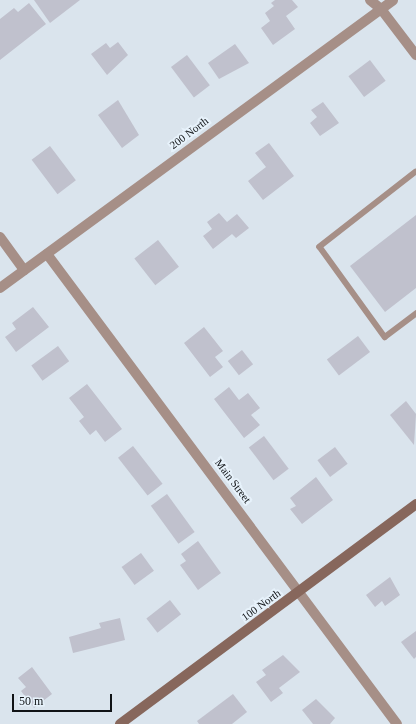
<!DOCTYPE html>
<style>
body{margin:0}
#map{position:relative;width:416px;height:724px;overflow:hidden;background:#dae4ed;font-family:"Times New Roman",serif}
div>[style]{position:absolute}
[style*='--x']{left:calc(var(--x)*1px);top:calc(var(--y)*1px);width:calc(var(--w)*1px);rotate:calc(var(--a)*1deg)}
.building>*{inset:0;background:#c0c1cd;transform-origin:0 0}
.lane>*{height:5.5px;margin:-2.75px;padding:0 2.75px;transform-origin:2.75px;border-radius:2.75px;background:#a68f87}
.street>*{height:10px;margin:-5px;padding:0 5px;transform-origin:5px;border-radius:5px;background:#a68f87}
.secondary>*{height:10px;margin:-5px;padding:0 5px;transform-origin:5px;border-radius:5px;background:#87675c}
span{translate:-50% -50%;white-space:nowrap;text-align:center;line-height:1.15;-webkit-text-stroke:4px #e7f2fb;paint-order:stroke}
.street-label{font-size:11px;color:#101316}
.scale{position:absolute;left:12px;top:694px;width:100px;height:18px;box-sizing:border-box;border:2px solid #101316;border-top:0;padding-left:5px;font-size:12px;line-height:14px;white-space:nowrap;color:#101316;-webkit-text-stroke:3px #e7f2fb;paint-order:stroke}
</style>
<div id="map">
<div class="building">
<div style="clip-path:polygon(34px 0,80px 0,50px 23px)"></div>
<div style="clip-path:polygon(275px 0,292px 0,298px 7px,286px 16px,295px 29px,273px 45px,261px 28px,270px 21px,265px 13px,274px 6px,271px 3px)"></div>
<div style="clip-path:polygon(29px 3px,46px 24px,0 60px,0 19px,14px 8px,18px 12px)"></div>
<div style="clip-path:polygon(118px 42px,128px 55px,107px 75px,91px 54px,106px 43px,110px 48px)"></div>
<div style="clip-path:polygon(235px 44px,249px 63px,219px 79px,208px 63px)"></div>
<div style="left:187px;top:55px;width:38px;height:20px;rotate:53deg"></div>
<div style="left:370px;top:60px;width:26px;height:27px;rotate:53deg"></div>
<div style="clip-path:polygon(118px 100px,139px 135px,122px 148px,98px 115px)"></div>
<div style="clip-path:polygon(323px 102px,339px 123px,320px 136px,310px 123px,317px 117px,311px 110px)"></div>
<div style="clip-path:polygon(269px 143px,294px 176px,263px 200px,248px 181px,266px 167px,255px 153px)"></div>
<div style="left:50px;top:146px;width:43px;height:23px;rotate:53deg"></div>
<div style="clip-path:polygon(219px 213px,227px 222px,237px 214px,249px 228px,236px 238px,232px 234px,213px 249px,203px 236px,212px 229px,207px 222px)"></div>
<div style="clip-path:polygon(416px 215px,416px 288px,385px 312px,350px 266px)"></div>
<div style="left:158px;top:240px;width:34px;height:30px;rotate:52deg"></div>
<div style="clip-path:polygon(33px 307px,49px 327px,16px 352px,5px 337px,16px 329px,12px 323px)"></div>
<div style="clip-path:polygon(204px 327px,223px 351px,215px 357px,223px 367px,210px 377px,184px 343px)"></div>
<div style="left:358px;top:336px;width:20px;height:39px;rotate:53deg"></div>
<div style="left:58px;top:346px;width:19px;height:33px;rotate:54deg"></div>
<div style="left:242px;top:350px;width:18px;height:18px;rotate:52deg"></div>
<div style="clip-path:polygon(87px 384px,122px 429px,105px 442px,96px 430px,90px 435px,79px 421px,84px 417px,69px 398px)"></div>
<div style="clip-path:polygon(229px 387px,239px 400px,248px 393px,260px 408px,251px 415px,260px 425px,244px 438px,214px 399px)"></div>
<div style="clip-path:polygon(406px 401px,416px 414px,414px 445px,390px 415px)"></div>
<div style="left:264px;top:436px;width:41px;height:19px;rotate:53deg"></div>
<div style="left:133px;top:446px;width:48px;height:19px;rotate:52deg"></div>
<div style="left:335px;top:447px;width:21px;height:22px;rotate:53deg"></div>
<div style="clip-path:polygon(316px 477px,333px 500px,302px 524px,290px 509px,296px 506px,290px 498px)"></div>
<div style="left:167px;top:494px;width:47px;height:20px;rotate:54deg"></div>
<div style="clip-path:polygon(198px 541px,221px 573px,198px 590px,180px 565px,186px 561px,181px 554px)"></div>
<div style="left:141px;top:553px;width:22px;height:24px;rotate:54deg"></div>
<div style="clip-path:polygon(390px 577px,400px 595px,385px 606px,382px 601px,375px 607px,366px 595px)"></div>
<div style="left:170px;top:600px;width:18px;height:30px;rotate:52deg"></div>
<div style="clip-path:polygon(120px 618px,125px 640px,73px 653px,69px 637px,101px 628px,99px 623px)"></div>
<div style="clip-path:polygon(416px 631px,416px 657px,414px 659px,401px 642px)"></div>
<div style="clip-path:polygon(283px 655px,300px 672px,279px 688px,283px 693px,271px 702px,256px 682px,266px 675px,262px 670px)"></div>
<div style="clip-path:polygon(32px 667px,52px 694px,34px 708px,21px 691px,26px 687px,18px 678px)"></div>
<div style="clip-path:polygon(233px 694px,247px 712px,232px 724px,199px 724px,197px 721px)"></div>
<div style="clip-path:polygon(316px 699px,335px 718px,330px 724px,313px 724px,302px 710px)"></div>
</div>
<div class="lane">
<div style="--x:416;--y:172;--w:122;--a:142"></div>
<div style="--x:320;--y:247;--w:111;--a:54.2"></div>
<div style="--x:385;--y:337;--w:39;--a:-37"></div>
</div>
<div class="street">
<div style="--x:370;--y:0;--w:14;--a:39"></div>
<div style="--x:381;--y:9;--w:58;--a:52.7"></div>
<div style="--x:0;--y:237;--w:41;--a:54"></div>
<div style="--x:47;--y:254;--w:586;--a:53.33"></div>
<div style="--x:0;--y:288;--w:487;--a:-36.2"></div>
</div>
<div class="secondary">
<div style="--x:120;--y:724;--w:369;--a:-36.6"></div>
</div>
<div class="street-label">
<span style="left:189px;top:133px;rotate:-37deg">200 North</span>
<span style="left:233px;top:481px;rotate:53deg">Main Street</span>
<span style="left:261px;top:605px;rotate:-36deg">100 North</span>
</div>
<div class="scale">50 m</div>
</div>
